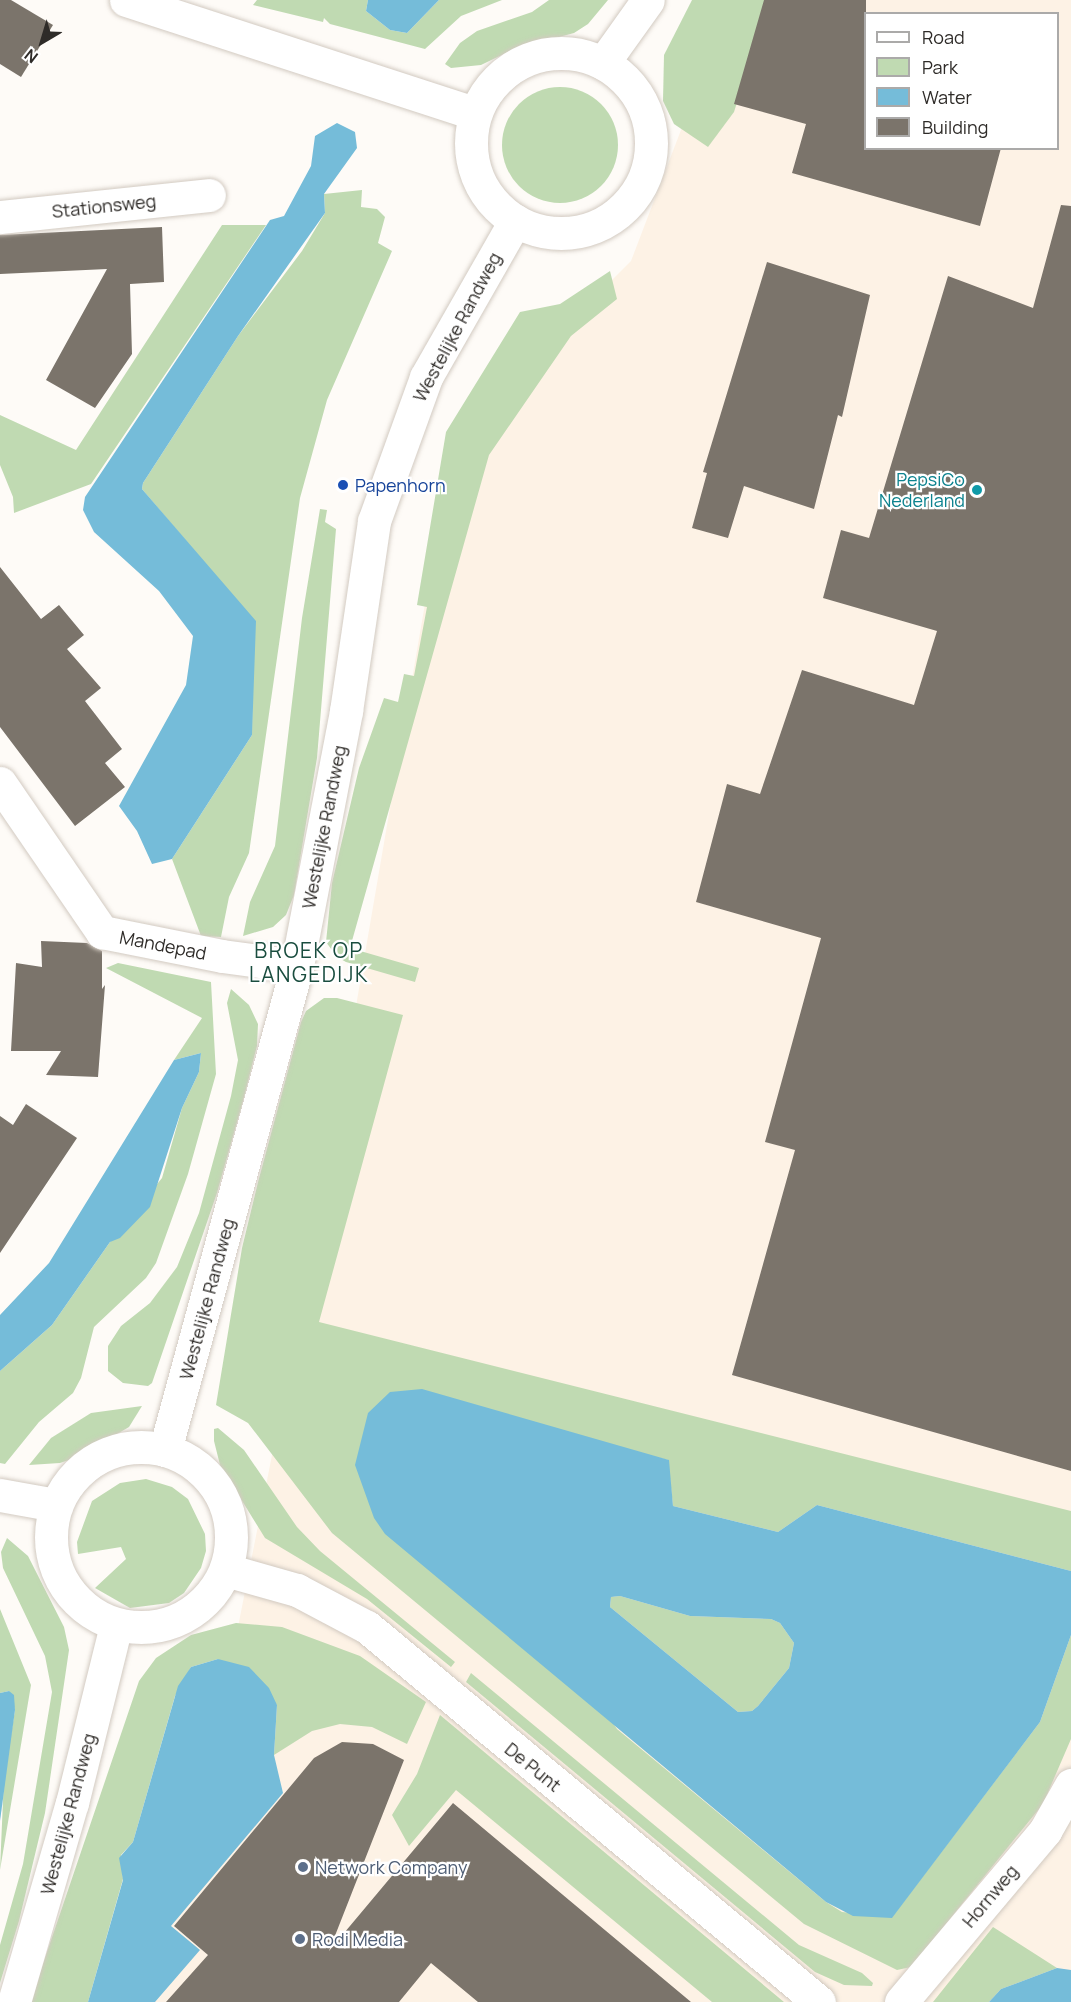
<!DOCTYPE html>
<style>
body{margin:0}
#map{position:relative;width:1071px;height:2002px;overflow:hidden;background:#fefbf7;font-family:Manrope,sans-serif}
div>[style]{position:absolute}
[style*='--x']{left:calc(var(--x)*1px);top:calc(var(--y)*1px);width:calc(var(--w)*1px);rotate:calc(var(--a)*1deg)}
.built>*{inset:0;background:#fdf2e5}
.green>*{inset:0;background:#c0dab2}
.round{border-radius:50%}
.water>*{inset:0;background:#75bcd9}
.building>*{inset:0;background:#7b746b}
.roads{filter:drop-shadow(0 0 2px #d2cac1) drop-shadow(0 0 2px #d2cac1)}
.minor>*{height:33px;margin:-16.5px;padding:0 16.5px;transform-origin:16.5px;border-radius:16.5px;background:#fff}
.tertiary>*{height:33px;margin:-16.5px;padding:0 16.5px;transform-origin:16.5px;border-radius:16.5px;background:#fff}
.tertiary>.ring{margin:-16.5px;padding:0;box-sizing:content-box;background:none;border:33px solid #fff;border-radius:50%}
.dots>*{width:16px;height:16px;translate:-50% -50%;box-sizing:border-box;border:3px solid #fff;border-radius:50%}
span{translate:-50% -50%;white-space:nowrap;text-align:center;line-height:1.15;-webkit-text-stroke:4.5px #fff;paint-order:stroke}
.street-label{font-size:18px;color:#2e2b28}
.culture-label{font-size:18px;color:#0d838f}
.right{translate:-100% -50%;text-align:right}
.transit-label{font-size:18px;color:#164399}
.left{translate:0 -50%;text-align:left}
.service-label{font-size:18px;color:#4e5e75}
.quarter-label{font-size:21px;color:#1a4d3f;letter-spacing:1.5px}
.legend{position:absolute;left:864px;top:12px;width:195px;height:138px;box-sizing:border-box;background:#fff;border:2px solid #abaaa9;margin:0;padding:8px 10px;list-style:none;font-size:18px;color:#2e2b28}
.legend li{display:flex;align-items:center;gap:12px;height:30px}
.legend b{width:30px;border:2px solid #abaaa9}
.north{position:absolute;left:12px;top:12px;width:60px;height:60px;-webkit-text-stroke:4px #fff;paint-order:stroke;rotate:218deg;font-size:16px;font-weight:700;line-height:24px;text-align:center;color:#2e2b28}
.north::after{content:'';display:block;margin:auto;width:21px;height:27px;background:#2e2b28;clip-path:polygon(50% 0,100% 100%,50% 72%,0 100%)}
</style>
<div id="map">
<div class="built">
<div style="clip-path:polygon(evenodd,750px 0,1071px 0,1071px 2002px,134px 2002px,221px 1713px,325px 1187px,439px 522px,529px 363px,631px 261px,689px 109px,750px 0,866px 14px,1058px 14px,1058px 148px,866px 148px,866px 14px)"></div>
</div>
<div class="green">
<div style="clip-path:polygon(257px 0,368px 0,366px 11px,390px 30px,407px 33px,439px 0,502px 0,461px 16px,425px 49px,330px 24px,324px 18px,323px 22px,253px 5px)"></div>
<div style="clip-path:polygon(549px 0,608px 0,588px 24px,574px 33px,514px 49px,481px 65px,451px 68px,445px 64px,460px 43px,477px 31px,532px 12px)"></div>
<div style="clip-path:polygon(692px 0,769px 0,734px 112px,708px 147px,674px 124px,663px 101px,664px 55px)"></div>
<div class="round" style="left:502px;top:87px;width:116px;height:116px"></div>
<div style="clip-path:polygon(362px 190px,361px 207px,377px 209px,385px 217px,378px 243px,392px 251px,327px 400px,300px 498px,249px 853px,229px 897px,221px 937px,201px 936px,172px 859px,252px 735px,253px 620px,142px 489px,143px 483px,238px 336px,302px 251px,325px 213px,324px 194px)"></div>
<div style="clip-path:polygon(222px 225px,266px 225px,91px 484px,14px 513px,13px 497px,0 465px,0 415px,76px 450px)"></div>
<div style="clip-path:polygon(610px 271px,617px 299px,571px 336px,489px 455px,350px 948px,419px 968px,415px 982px,346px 962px,337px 957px,326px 942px,332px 883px,359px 768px,384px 698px,398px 702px,404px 674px,414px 676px,427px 607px,417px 605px,446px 432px,520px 312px,560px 304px)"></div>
<div style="clip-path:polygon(320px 509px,327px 510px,325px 522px,336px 529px,317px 758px,294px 895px,286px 915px,273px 927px,243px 936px,250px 902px,275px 846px,302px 618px)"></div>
<div style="clip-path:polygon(118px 963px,211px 982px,216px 1074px,188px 1174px,156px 1263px,146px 1278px,94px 1327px,81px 1378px,73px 1393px,39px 1422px,5px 1464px,0 1463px,0 1371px,52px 1325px,110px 1242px,162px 1178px,182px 1108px,199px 1072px,201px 1053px,174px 1060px,202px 1018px,106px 968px)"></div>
<div style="clip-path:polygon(231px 989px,249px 1005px,258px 1024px,257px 1046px,243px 1101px,217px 1193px,152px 1383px,148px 1386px,123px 1383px,108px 1371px,108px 1346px,121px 1326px,150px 1303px,177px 1267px,199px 1213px,231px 1096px,238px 1060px,227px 1003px)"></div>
<div style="clip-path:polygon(324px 998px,337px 998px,403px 1015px,319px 1322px,1071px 1511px,1071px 1571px,817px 1505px,778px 1532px,673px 1506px,668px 1460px,390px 1392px,617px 1729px,826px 1902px,842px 1912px,892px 1917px,1040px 1722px,1071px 1635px,1071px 1739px,1043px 1804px,911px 1967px,897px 1970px,804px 1924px,332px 1533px,248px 1423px,216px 1405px,242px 1248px,258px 1182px,301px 1022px,306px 1011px)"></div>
<div style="clip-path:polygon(142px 1406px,129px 1427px,78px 1457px,60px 1463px,29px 1465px,51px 1438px,91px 1413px)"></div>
<div style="clip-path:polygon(218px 1428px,244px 1450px,297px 1527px,320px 1551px,455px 1662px,451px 1667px,367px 1599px,265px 1538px,220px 1465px,214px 1441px,214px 1429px)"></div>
<div style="clip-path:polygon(146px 1479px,172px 1487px,188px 1499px,205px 1534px,206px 1551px,201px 1568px,184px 1593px,169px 1603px,130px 1608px,95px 1588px,126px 1559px,121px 1547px,78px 1554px,77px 1542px,92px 1501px,120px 1483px)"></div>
<div style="clip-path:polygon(7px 1538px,28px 1556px,64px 1627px,69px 1650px,45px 1813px,19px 1921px,0 1983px,0 1945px,23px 1864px,52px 1692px,45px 1656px,3px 1568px,1px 1552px)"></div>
<div style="clip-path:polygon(620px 1596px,690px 1616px,771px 1619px,780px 1623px,794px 1643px,789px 1668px,758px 1706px,752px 1711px,738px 1712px,610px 1607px,611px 1597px)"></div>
<div style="clip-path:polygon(0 1609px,31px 1685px,0 1870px,4px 1777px,15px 1710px,9px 1691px,0 1693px)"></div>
<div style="clip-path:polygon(236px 1623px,282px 1627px,360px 1656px,426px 1702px,407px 1744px,372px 1727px,340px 1724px,312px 1731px,274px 1755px,277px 1705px,218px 1659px,191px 1667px,175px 1696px,133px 1842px,121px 1855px,123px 1879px,88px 2002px,30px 2002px,139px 1681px,156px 1658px,191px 1635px)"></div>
<div style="clip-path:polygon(471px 1673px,799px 1945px,862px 1973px,873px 1983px,872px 1986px,844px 1985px,815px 1972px,466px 1682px)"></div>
<div style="clip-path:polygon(440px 1715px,784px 2002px,712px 2002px,456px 1790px,409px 1846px,392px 1815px,417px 1774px)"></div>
<div style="clip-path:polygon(993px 1927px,1057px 1968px,1001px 1989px,989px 2002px,933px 2002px)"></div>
</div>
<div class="water">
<div style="clip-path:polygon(368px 0,439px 0,407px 33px,390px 30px,366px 11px)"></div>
<div style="clip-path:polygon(337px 123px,355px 132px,357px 148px,324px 194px,325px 213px,238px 336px,143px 483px,142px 489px,256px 621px,252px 735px,172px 859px,152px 864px,137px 831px,119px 806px,186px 685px,193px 636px,159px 591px,94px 532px,83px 510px,85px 497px,270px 220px,284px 216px,311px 166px,315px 136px)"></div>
<div style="clip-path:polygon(201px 1053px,199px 1072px,182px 1108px,150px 1207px,120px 1238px,110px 1242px,52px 1325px,0 1371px,0 1315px,49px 1263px,174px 1060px)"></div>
<div style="clip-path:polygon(evenodd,422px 1389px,669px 1460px,673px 1506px,778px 1532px,817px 1505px,1071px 1571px,1071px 1635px,1040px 1722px,892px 1918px,853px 1916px,826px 1902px,385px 1534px,374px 1518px,355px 1465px,368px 1413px,390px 1392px,422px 1389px,620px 1596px,690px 1616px,771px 1619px,780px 1623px,794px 1643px,789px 1668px,758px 1706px,752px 1711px,738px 1712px,610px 1607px,611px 1597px,620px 1596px)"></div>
<div style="clip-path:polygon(218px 1659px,249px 1667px,269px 1688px,277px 1705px,274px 1755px,283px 1793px,171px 1926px,200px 1950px,155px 2002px,88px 2002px,123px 1880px,119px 1858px,133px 1842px,178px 1686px,191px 1667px)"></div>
<div style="clip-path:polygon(9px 1691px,14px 1695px,15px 1710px,0 1821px,0 1693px)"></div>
<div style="clip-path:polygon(1057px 1968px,1071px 1970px,1071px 2002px,989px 2002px,1001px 1989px)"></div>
</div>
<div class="building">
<div style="clip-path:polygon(0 0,11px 0,53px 25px,21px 77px,0 64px)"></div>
<div style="clip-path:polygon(764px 0,866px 0,866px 148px,1001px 148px,980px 226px,792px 173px,806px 124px,734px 104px)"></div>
<div style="clip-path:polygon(1061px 205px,1071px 206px,1071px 1471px,732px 1375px,795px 1150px,765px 1142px,821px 938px,696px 902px,727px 784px,760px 794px,802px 670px,914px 705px,937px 631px,823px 598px,841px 530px,869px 538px,948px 276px,1033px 308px)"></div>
<div style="clip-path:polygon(162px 227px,164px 282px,130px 284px,132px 354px,95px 408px,46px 380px,107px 269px,0 274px,0 235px)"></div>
<div style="clip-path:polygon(767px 262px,870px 295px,842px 417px,838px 415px,814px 509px,744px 486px,728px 538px,692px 528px,707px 473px,703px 472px)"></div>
<div style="clip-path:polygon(0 567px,41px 619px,59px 605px,84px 635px,67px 649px,101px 688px,85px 701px,122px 749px,105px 763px,125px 787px,75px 826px,0 727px)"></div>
<div style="clip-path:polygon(41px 941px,87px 943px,102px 951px,102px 989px,105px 985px,98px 1077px,46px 1075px,61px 1051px,11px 1051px,16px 963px,42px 967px)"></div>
<div style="clip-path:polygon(26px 1104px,77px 1138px,0 1253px,0 1116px,13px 1125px)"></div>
<div style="clip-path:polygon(342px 1742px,373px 1744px,404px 1760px,329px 1951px,453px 1803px,691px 2002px,478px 2002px,431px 1963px,399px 2002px,166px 2002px,208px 1955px,174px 1926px,314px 1758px)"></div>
</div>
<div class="roads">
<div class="minor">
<div style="--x:0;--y:217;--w:210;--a:-6"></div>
<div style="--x:0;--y:783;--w:181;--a:55.6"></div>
<div style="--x:102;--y:932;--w:122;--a:11.3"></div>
<div style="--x:222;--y:956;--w:76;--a:7.6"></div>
<div style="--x:0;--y:1495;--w:57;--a:10.1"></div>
<div style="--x:226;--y:1570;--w:74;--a:15.7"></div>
<div style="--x:297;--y:1590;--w:79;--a:27.9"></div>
<div style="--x:367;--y:1627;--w:587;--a:39.68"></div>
<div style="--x:901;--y:2002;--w:224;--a:-49.9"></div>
<div style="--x:1045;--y:1831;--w:53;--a:-60.5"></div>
</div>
<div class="tertiary">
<div style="--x:126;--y:0;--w:366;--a:18"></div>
<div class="ring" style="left:471px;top:53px;width:147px;height:147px"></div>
<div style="--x:603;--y:63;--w:77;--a:-54.5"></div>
<div class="ring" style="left:51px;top:1447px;width:147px;height:147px"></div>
<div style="--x:165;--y:1450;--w:502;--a:-74.74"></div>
<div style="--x:297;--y:966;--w:260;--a:-79.1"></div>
<div style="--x:346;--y:711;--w:192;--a:-81.6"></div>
<div style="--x:374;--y:521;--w:153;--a:-70.1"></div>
<div style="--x:426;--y:377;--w:180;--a:-60.3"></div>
<div style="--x:14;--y:2002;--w:207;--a:-73.8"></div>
<div style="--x:72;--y:1803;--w:183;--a:-76.1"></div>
</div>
</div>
<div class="dots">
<div style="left:343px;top:485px;background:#1a4fb4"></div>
<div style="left:977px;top:490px;background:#0f9aa8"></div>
<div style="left:303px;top:1867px;background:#5c6f8a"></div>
<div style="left:300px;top:1939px;background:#5c6f8a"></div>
</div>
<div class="street-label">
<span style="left:104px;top:206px;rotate:-6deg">Stationsweg</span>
<span style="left:457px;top:327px;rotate:-62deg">Westelijke Randweg</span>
<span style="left:324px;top:827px;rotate:-79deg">Westelijke Randweg</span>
<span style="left:163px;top:945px;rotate:11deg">Mandepad</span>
<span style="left:207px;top:1299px;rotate:-75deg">Westelijke Randweg</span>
<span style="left:533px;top:1767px;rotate:39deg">De Punt</span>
<span style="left:68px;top:1814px;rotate:-75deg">Westelijke Randweg</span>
<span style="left:990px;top:1896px;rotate:-50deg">Hornweg</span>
</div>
<div class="culture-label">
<span class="right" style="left:965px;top:490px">PepsiCo<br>Nederland</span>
</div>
<div class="transit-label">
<span class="left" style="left:355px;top:485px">Papenhorn</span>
</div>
<div class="service-label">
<span class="left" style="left:315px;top:1867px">Network Company</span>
<span class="left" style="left:312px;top:1939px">Rodi Media</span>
</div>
<div class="quarter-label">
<span style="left:309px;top:962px">BROEK OP<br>LANGEDIJK</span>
</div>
<ul class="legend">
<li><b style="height:8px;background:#fff"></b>Road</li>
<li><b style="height:16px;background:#c0dab2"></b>Park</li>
<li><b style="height:16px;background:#75bcd9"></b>Water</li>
<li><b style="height:16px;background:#7b746b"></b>Building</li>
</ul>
<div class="north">N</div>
</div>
